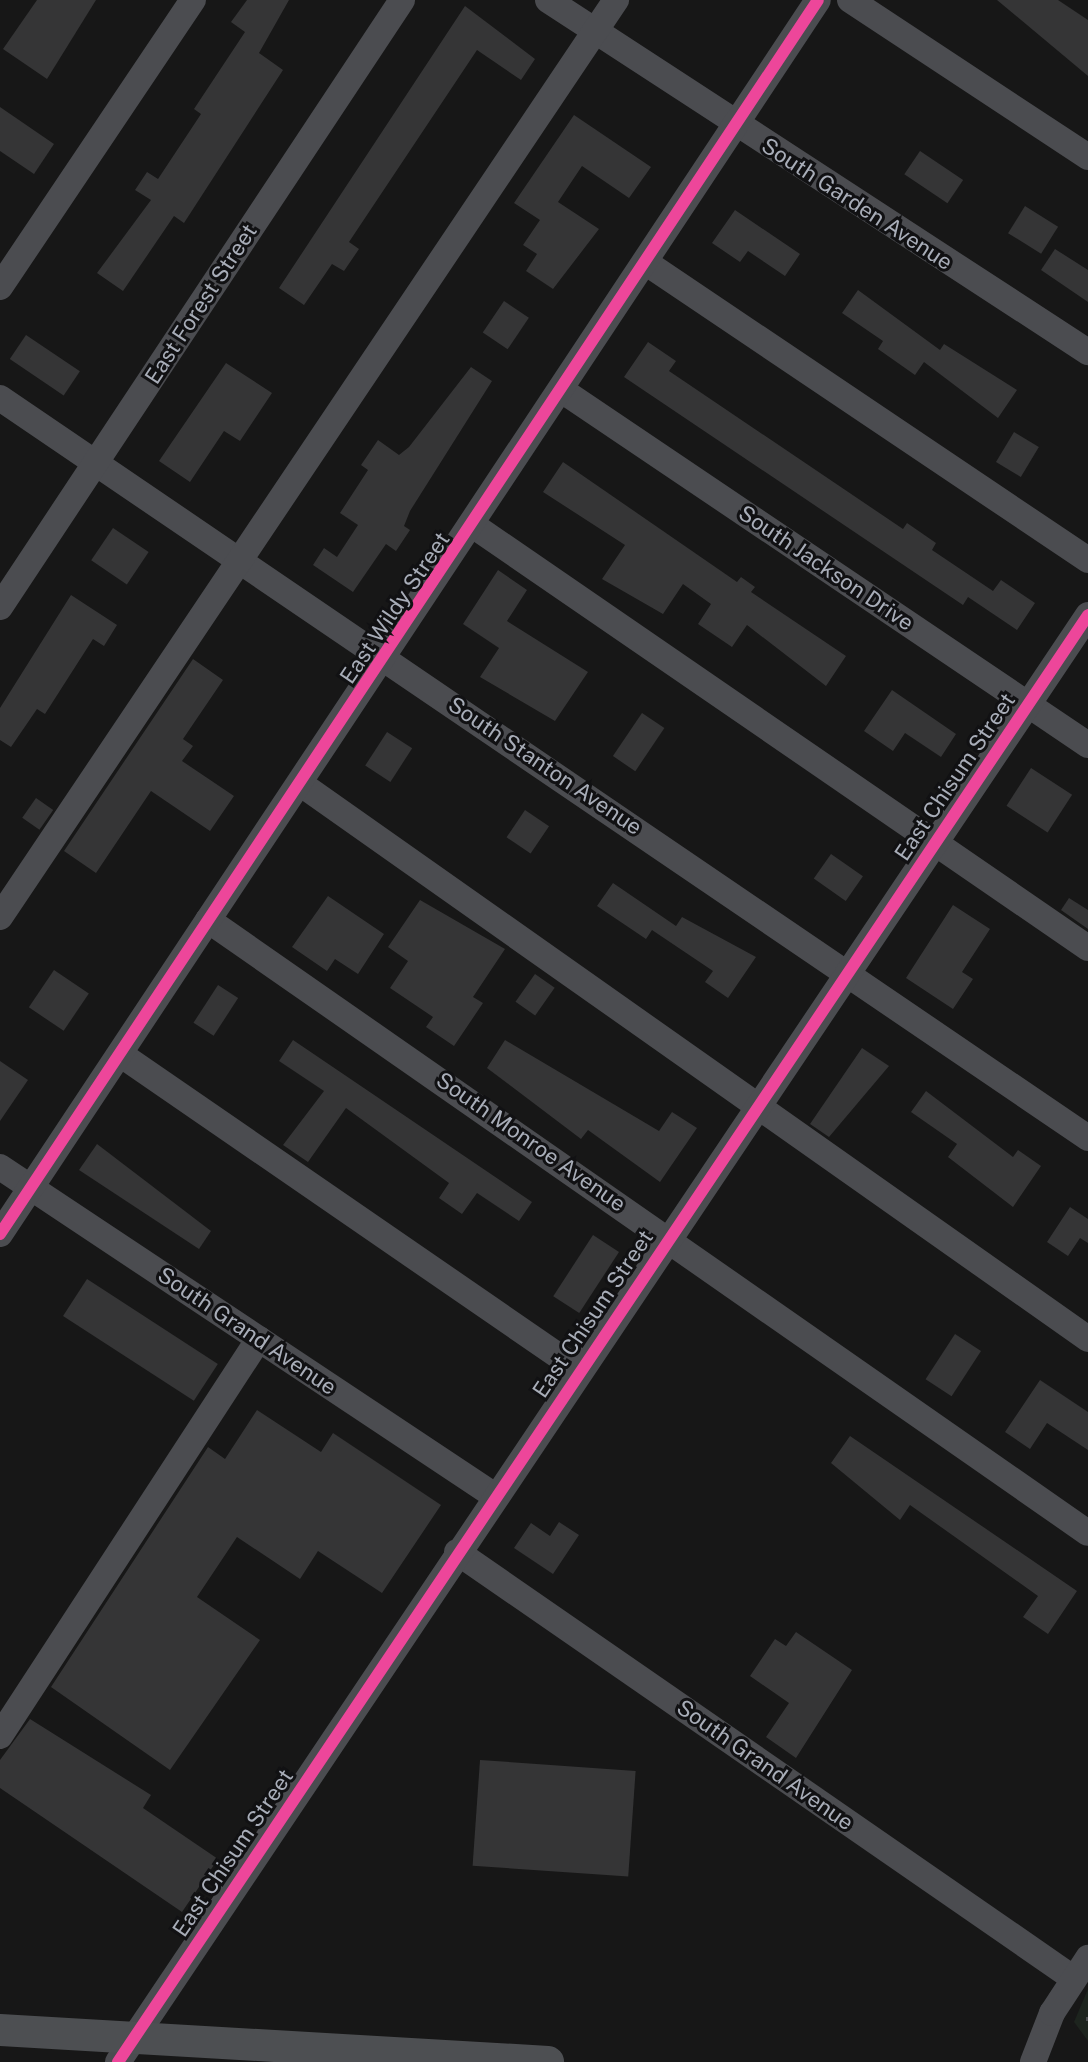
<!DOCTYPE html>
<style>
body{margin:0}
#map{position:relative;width:1088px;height:2062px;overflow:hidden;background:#171717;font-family:"Public Sans",sans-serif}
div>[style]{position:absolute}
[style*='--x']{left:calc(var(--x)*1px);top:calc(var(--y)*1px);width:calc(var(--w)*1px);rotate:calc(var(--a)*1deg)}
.green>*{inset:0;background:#1d241e}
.building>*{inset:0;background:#353536;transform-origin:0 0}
.path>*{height:4px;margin-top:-2px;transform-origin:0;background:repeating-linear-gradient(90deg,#4d4e52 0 4px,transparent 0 10px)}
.minor>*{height:26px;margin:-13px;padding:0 13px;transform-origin:13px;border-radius:13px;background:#4b4c50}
.major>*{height:32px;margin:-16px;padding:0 16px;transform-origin:16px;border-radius:16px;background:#4d4f52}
.cycleway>*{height:12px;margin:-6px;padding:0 6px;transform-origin:6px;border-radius:6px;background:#ed469a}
span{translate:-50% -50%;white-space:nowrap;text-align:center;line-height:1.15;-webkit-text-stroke:6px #111113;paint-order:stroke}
.street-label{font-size:22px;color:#a8adb8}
</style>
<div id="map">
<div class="green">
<div style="clip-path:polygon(1088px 1989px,1088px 2041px,1074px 2022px)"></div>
</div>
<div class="building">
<div style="clip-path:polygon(37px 0,96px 0,47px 79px,3px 49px)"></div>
<div style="clip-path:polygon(247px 0,289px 0,259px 53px,283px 70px,184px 223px,174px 216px,123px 291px,97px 273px,151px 200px,135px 190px,147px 172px,158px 179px,201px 114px,194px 109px,245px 32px,231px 22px)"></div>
<div style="clip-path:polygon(997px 0,1058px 0,1088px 20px,1088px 76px)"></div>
<div style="clip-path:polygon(465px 6px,535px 59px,521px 80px,477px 50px,349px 242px,359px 249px,344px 271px,332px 264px,304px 305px,279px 288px)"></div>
<div style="clip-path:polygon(0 107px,54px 144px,34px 174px,0 151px)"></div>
<div style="clip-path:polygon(574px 115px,651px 167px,629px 198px,582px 166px,558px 202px,599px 229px,553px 289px,526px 271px,537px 254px,523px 245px,540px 220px,514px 203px)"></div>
<div style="left:920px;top:151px;width:52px;height:28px;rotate:34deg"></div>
<div style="left:1025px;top:206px;width:39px;height:32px;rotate:32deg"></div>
<div style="clip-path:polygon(735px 210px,800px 254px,785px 276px,748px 251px,740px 262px,712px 243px)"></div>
<div style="clip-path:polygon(1055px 249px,1088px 270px,1088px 302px,1041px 270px)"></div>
<div style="clip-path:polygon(858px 290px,940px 350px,944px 344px,1017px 390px,998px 418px,924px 362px,915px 375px,878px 349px,883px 341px,842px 313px)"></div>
<div style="left:504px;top:301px;width:30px;height:38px;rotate:34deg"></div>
<div style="left:26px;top:335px;width:65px;height:29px;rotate:34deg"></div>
<div style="clip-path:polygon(648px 342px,676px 361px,669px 371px,903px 529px,907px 523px,936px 543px,932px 550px,993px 591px,1001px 580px,1035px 603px,1017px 630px,968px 597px,963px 605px,624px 377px)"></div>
<div style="clip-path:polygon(226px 363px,272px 393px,240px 441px,224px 431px,190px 482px,159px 461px)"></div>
<div style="clip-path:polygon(471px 367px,492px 381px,410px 511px,404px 526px,410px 530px,396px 551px,386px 544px,353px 592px,313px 565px,324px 548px,337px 557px,358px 525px,340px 513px,368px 470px,361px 465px,378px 440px,399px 455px,409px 447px)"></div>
<div style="left:1014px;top:432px;width:29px;height:35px;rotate:31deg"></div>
<div style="clip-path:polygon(563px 462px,737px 582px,741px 577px,755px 587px,751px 592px,846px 656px,826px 686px,747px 625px,732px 647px,698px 624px,711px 604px,683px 584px,663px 614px,602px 579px,625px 545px,543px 492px)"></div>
<div style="left:113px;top:528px;width:43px;height:39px;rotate:34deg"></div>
<div style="clip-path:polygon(498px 570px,527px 590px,507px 621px,588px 672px,555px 721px,480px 677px,499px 648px,463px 624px)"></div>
<div style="clip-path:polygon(71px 595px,117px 625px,104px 646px,93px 639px,45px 714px,37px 709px,11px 747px,0 740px,0 708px)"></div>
<div style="clip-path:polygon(193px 659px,223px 680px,183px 739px,193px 746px,182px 761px,234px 796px,210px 831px,151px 791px,96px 873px,64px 851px)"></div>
<div style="clip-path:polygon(892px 690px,956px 734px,941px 757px,905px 733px,893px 751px,864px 731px)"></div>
<div style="left:642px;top:713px;width:27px;height:52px;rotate:34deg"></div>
<div style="left:387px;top:732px;width:30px;height:40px;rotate:33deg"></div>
<div style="left:1031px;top:768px;width:49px;height:45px;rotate:33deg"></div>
<div style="left:36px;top:798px;width:21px;height:24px;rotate:35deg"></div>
<div style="left:525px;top:810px;width:29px;height:33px;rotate:34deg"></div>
<div style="left:831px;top:854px;width:39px;height:30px;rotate:35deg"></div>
<div style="clip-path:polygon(613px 883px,676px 926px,682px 917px,756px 957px,728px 998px,705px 982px,713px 971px,652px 930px,646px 939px,597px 906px)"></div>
<div style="clip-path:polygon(328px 896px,384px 934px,358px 974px,335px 959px,327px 971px,292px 947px)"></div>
<div style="clip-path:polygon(1069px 898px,1088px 910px,1088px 929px,1061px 910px)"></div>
<div style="clip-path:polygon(420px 900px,505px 949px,473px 997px,483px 1003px,454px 1046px,426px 1027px,433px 1017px,390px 988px,408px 961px,388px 947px)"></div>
<div style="clip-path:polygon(953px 905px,990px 929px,962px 972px,973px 979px,953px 1009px,906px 978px)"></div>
<div style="left:54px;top:970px;width:42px;height:45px;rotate:34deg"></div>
<div style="left:535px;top:974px;width:24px;height:34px;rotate:35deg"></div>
<div style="left:218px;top:985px;width:24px;height:45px;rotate:33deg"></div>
<div style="clip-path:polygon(293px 1040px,532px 1202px,519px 1221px,477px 1193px,462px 1214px,439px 1198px,449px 1183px,346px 1108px,308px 1162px,283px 1145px,324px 1091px,279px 1061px)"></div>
<div style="clip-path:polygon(505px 1040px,659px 1131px,672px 1112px,697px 1128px,660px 1182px,588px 1130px,581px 1139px,487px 1068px)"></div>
<div style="clip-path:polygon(862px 1048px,889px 1066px,829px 1137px,810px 1124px)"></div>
<div style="clip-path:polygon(0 1061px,28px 1080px,0 1121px)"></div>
<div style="clip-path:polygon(926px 1091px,1013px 1157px,1018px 1150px,1041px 1166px,1013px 1207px,948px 1157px,957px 1144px,911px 1112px)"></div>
<div style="clip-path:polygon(97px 1144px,211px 1231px,199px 1249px,79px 1170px)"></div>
<div style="clip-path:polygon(1070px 1207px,1088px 1219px,1088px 1243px,1080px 1238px,1068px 1256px,1047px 1242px)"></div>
<div style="left:593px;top:1235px;width:31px;height:73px;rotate:33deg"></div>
<div style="left:87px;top:1279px;width:156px;height:44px;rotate:33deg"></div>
<div style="left:955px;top:1334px;width:31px;height:54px;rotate:33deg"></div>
<div style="clip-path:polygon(1040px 1380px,1088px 1412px,1088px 1450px,1047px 1423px,1030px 1449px,1005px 1432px)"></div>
<div style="clip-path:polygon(257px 1410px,321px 1452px,333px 1433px,441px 1505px,382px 1593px,318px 1551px,300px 1579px,237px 1537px,197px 1597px,260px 1640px,170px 1770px,51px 1687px,208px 1447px,225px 1459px)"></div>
<div style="clip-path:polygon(850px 1436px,1077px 1591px,1048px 1634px,1023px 1617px,1038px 1596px,910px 1505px,900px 1520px,831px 1463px)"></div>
<div style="clip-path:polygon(559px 1522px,579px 1535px,553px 1574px,514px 1548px,531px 1523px,550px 1536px)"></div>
<div style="clip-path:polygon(796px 1632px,852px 1670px,796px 1758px,766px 1737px,789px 1703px,750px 1676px,775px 1639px,786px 1646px)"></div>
<div style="clip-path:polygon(30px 1719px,151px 1795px,143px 1808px,218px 1859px,182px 1912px,0 1788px,0 1760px)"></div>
<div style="left:480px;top:1760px;width:156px;height:106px;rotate:4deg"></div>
</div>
<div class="path">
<div style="--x:1088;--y:2017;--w:9;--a:90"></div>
</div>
<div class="minor">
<div style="--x:548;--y:0;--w:645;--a:33.1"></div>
<div style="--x:850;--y:0;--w:285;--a:33.4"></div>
<div style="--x:645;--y:262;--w:534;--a:33.93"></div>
<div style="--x:0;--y:287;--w:346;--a:-56.1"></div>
<div style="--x:563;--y:391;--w:633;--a:33.99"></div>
<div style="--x:0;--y:398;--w:1316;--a:34.22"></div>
<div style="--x:474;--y:526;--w:745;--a:34.5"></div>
<div style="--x:0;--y:607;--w:728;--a:-56.48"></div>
<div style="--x:301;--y:784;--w:963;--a:35.19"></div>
<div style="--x:0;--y:917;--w:1105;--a:-56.11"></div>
<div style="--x:208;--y:920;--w:1072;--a:34.86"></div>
<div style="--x:120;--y:1054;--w:557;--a:34.55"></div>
<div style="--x:0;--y:1167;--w:594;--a:33.61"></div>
<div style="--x:0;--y:1234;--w:1480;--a:-56.46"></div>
<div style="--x:457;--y:1552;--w:749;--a:34.67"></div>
<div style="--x:0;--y:1736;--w:474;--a:-56.9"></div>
<div style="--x:118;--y:2062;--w:1742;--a:-56.16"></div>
<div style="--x:1033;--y:2062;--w:53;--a:-68.8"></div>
<div style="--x:1052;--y:2013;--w:66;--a:-56.8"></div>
</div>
<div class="major">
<div style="--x:0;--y:2030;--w:549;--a:3.34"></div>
</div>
<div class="cycleway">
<div style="--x:0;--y:1234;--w:1480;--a:-56.46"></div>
<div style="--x:118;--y:2062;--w:1742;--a:-56.16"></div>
</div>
<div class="street-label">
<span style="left:857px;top:204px;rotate:33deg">South Garden Avenue</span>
<span style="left:201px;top:304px;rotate:-57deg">East Forest Street</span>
<span style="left:826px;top:568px;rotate:34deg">South Jackson Drive</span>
<span style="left:395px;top:608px;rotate:-56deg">East Wildy Street</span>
<span style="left:545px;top:766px;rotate:34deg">South Stanton Avenue</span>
<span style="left:955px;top:777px;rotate:-56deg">East Chisum Street</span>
<span style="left:531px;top:1142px;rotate:35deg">South Monroe Avenue</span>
<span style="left:593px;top:1314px;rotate:-56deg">East Chisum Street</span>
<span style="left:247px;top:1331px;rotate:34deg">South Grand Avenue</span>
<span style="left:765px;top:1765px;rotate:35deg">South Grand Avenue</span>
<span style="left:233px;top:1853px;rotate:-56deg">East Chisum Street</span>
</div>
</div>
